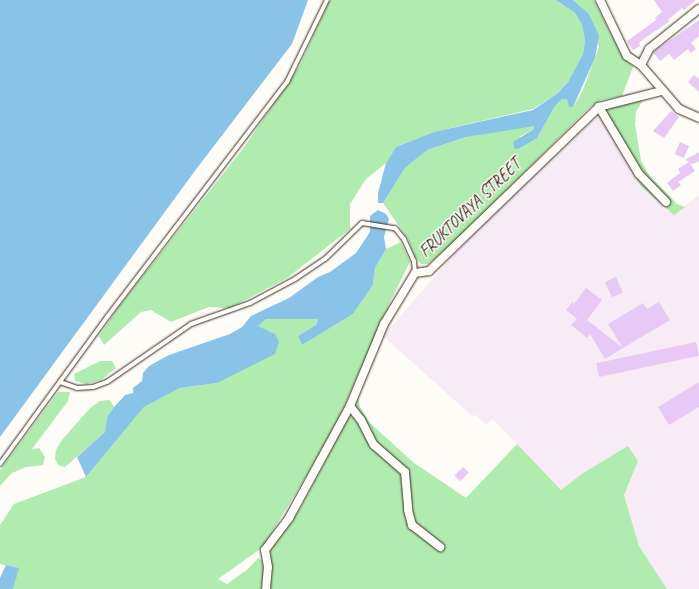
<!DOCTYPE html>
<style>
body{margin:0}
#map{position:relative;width:699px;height:589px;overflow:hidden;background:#fdfcf7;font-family:Caveat,sans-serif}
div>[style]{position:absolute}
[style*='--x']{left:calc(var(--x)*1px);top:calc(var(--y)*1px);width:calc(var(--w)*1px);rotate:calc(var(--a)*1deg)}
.built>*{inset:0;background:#f7ecf6}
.green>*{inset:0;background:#b0ebb0}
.water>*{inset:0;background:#89c3e8}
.building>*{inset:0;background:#e8c8f5;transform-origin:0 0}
.roads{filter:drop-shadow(0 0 1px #3b2a1e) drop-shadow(0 0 1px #3b2a1e)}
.lane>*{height:4px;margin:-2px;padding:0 2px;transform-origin:2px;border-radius:2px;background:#fdfcf7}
.street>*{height:8px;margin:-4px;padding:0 4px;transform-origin:4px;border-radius:4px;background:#fdfcf7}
span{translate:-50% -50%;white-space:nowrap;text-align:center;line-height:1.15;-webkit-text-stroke:3px #fdfcf7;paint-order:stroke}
.street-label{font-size:17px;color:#3b2a1e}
</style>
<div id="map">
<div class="built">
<div style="clip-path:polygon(600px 114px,640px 185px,674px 214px,699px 195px,699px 589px,667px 589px,639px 546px,624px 494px,638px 461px,628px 446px,583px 473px,561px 490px,493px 419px,486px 425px,476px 415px,472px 416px,383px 336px,478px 227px)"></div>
</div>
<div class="green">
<div style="clip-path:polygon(330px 0,556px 0,575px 13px,582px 25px,585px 41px,583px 54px,568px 82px,558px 93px,533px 109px,434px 132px,396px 147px,386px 163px,366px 179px,350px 204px,350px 229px,287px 278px,230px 308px,209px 307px,171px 322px,151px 310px,141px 312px,104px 345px,99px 336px,117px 309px,245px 146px,300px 65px)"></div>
<div style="clip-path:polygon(573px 0,594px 0,621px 54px,633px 67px,622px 96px,601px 100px,590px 107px,449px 247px,428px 264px,421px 264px,415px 257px,408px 239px,383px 203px,405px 168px,427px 150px,466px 137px,517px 127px,534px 125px,534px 129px,519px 137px,537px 138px,555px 106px,562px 99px,567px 99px,573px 107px,583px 90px,599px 47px,589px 14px)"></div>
<div style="clip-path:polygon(643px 100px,636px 112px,635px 124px,641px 161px,649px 175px,677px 204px,685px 207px,674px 215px,640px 185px,600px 114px,611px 107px)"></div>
<div style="clip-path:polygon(401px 242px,410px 262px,391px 300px,334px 430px,263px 547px,218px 579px,227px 584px,248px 569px,258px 558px,262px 560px,265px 574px,263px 589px,13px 589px,18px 568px,0 564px,0 525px,14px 504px,86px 477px,144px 407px,180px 388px,217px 383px,275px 334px,257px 326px,266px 319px,318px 319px,316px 325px,298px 336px,302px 345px,353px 314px,373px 285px,375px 268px,386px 249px)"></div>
<div style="clip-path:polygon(100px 361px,112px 361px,116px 368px,101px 380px,87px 384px,75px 381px,74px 374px)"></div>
<div style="clip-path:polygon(58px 392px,70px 392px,68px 401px,32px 449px,39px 448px,45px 457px,43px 465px,26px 467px,12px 473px,0 486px,0 470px)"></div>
<div style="clip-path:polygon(358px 396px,360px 407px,370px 423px,414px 463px,466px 498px,517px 444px,561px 490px,583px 473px,628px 446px,638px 461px,624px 495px,639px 546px,667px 589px,270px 589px,271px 547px,300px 509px,349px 416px,355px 418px,372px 448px,402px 474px,405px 513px,408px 524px,414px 532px,407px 469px,376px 444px,356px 406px)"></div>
<div style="clip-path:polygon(110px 400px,114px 407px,107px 417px,105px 432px,65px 467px,58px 465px,55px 459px,56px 450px,62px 440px,90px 408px,100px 401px)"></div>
</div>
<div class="water">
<div style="clip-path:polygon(0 0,308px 0,292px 44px,197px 168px,0 437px)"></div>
<div style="clip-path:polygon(556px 0,573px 0,589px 14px,599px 36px,595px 58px,573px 107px,569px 107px,567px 99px,562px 99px,555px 106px,537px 138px,518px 149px,514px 148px,513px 142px,534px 129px,534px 126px,466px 137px,427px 150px,405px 168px,383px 203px,378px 203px,378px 193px,386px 163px,396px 147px,434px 132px,533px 110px,558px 93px,568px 82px,583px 54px,585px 41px,582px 25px,575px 13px)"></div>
<div style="clip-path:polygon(378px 210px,386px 214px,389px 219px,384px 237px,386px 249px,375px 268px,373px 285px,353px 314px,302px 345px,298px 336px,316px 325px,318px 319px,266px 319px,258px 326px,275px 334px,279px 342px,275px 354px,217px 383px,180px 388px,144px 407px,86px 477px,77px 457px,105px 432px,107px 417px,114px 407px,125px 395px,133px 393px,133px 388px,142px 381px,143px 373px,149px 366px,169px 355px,230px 334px,242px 327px,251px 316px,289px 298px,318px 277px,330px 272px,356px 253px,370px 232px,370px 216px)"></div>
<div style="clip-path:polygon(6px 565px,19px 568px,13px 589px,0 589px,0 578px)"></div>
</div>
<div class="building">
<div style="clip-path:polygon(654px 0,696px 0,684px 10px,682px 8px,668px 20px,670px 21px,645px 38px,639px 43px,640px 46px,633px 50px,627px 41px,656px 20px,655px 18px,662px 12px)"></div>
<div style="clip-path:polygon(699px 20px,699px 36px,691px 43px,696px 49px,691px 53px,688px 49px,674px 60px,669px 54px,660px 61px,653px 52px)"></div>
<div style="clip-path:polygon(694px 75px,699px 79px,699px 92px,688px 82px)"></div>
<div style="clip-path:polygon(671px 111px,679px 117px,664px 138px,653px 131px)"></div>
<div style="left:680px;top:142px;width:10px;height:13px;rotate:24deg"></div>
<div style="clip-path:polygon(699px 152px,699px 161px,693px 164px,690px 163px,695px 171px,678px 182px,681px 185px,673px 191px,667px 183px,680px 173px,678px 169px,689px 162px,685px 160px)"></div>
<div style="left:616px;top:277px;width:17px;height:12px;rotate:66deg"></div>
<div style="clip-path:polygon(586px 288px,602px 300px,587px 320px,623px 348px,605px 359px,590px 334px,587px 338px,571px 325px,577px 319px,566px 310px,572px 302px,574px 304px)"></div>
<div style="clip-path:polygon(659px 302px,670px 320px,623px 348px,608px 324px,643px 303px,647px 309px)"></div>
<div style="left:696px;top:342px;width:14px;height:102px;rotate:78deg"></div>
<div style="clip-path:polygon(699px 382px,699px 407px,669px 425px,658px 407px)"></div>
<div style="left:463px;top:467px;width:8px;height:12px;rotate:45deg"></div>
</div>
<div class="roads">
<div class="lane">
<div style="--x:60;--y:382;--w:18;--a:19"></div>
<div style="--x:77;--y:388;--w:16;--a:-4"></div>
<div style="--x:93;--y:387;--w:15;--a:-20"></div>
<div style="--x:107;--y:382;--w:102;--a:-34.6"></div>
<div style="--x:191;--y:324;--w:63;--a:-19.6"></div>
<div style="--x:250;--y:303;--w:51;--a:-28.1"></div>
<div style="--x:295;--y:279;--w:36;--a:-34"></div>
<div style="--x:325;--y:259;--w:52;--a:-44.2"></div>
<div style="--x:362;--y:223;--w:33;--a:9"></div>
<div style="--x:395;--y:228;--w:14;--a:51"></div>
<div style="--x:404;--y:239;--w:24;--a:66"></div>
<div style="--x:414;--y:261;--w:12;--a:85"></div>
<div style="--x:0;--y:464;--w:183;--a:-53.9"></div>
<div style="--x:108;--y:316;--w:295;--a:-52.6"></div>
<div style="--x:287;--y:82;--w:91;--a:-64"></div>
</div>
<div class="street">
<div style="--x:600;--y:0;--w:62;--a:64.3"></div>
<div style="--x:627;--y:56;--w:17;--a:33"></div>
<div style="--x:641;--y:65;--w:58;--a:49.2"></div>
<div style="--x:679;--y:109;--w:22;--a:24"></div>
<div style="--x:641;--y:65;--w:18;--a:-63"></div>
<div style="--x:649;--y:49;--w:64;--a:-38.7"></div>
<div style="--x:599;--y:107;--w:78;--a:59.2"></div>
<div style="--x:639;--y:174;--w:39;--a:46"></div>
<div style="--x:350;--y:406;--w:18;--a:52"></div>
<div style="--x:361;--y:420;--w:28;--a:63"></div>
<div style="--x:374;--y:445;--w:41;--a:41.1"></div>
<div style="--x:405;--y:472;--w:38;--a:85"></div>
<div style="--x:408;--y:510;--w:16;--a:75"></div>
<div style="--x:412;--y:525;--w:36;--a:38"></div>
<div style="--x:266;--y:589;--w:22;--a:-85"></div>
<div style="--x:268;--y:567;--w:17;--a:-100"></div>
<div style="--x:265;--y:550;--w:40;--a:-53"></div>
<div style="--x:289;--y:518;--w:128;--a:-61.4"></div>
<div style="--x:350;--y:406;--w:89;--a:-67.5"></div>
<div style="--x:384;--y:324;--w:60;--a:-58.7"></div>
<div style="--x:415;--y:273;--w:14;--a:-8"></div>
<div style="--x:429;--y:271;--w:236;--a:-44"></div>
<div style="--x:599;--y:107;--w:65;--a:-14.3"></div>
</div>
</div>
<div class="street-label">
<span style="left:470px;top:208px;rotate:-44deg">FRUKTOVAYA STREET</span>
</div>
</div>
